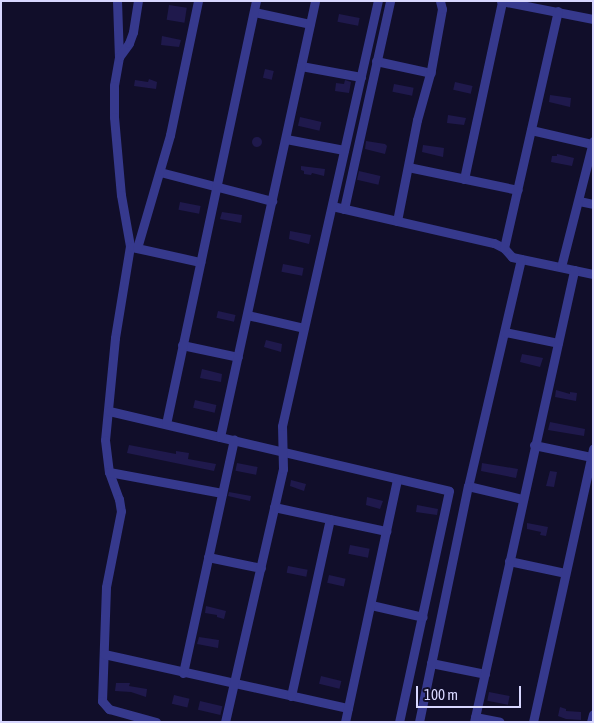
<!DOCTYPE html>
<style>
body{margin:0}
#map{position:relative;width:594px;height:723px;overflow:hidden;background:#110e2a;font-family:"Asap Condensed",sans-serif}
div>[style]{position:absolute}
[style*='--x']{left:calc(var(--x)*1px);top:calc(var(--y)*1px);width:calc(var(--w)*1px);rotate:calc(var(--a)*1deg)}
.building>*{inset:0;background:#1f194c;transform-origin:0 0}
.round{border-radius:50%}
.minor>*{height:9px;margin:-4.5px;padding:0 4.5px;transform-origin:4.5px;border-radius:4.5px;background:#36398d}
span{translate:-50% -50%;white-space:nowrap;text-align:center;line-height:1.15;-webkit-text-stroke:4px #110e2a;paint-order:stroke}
.frame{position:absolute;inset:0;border:2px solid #d8d7ff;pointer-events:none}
.scale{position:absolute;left:416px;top:686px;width:105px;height:22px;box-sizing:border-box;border:2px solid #d8d7ff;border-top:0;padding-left:6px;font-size:15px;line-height:18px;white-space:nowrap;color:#d8d7ff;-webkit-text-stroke:4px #110e2a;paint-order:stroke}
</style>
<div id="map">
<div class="building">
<div style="left:169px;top:5px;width:18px;height:15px;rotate:9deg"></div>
<div style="left:339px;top:14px;width:21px;height:8px;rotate:11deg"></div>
<div style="clip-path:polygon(162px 36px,181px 40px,179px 47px,161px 45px)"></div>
<div style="left:265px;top:69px;width:9px;height:9px;rotate:13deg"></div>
<div style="clip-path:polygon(149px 79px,157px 82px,156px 89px,134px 86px,135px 80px,148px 82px)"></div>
<div style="clip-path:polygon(345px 80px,351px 82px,349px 93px,335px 91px,336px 83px,344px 84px)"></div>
<div style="left:455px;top:82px;width:18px;height:8px;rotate:13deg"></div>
<div style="left:394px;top:84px;width:20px;height:8px;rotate:11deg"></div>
<div style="clip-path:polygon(550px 95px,571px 98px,570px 107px,549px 102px)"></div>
<div style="clip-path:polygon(448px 115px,466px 118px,464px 125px,447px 123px)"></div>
<div style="left:300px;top:117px;width:22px;height:9px;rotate:13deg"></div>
<div class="round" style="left:252px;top:137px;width:10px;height:10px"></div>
<div style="clip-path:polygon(366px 141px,385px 144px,387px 146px,385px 154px,365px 149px)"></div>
<div style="clip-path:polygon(423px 145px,444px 148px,443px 157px,422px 152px)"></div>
<div style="clip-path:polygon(557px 154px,574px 158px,572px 166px,551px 162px,552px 156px,557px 156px)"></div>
<div style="clip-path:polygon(301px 166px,325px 169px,324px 176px,312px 173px,311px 175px,304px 174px,304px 171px,301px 170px)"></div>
<div style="left:359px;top:171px;width:22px;height:9px;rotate:13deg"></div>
<div style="left:180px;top:202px;width:21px;height:8px;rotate:11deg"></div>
<div style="clip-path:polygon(222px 212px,242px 215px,241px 223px,220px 219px)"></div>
<div style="clip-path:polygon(290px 231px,311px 235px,309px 244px,289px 239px)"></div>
<div style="left:283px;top:264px;width:21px;height:8px;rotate:11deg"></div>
<div style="left:218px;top:311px;width:18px;height:7px;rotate:13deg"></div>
<div style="clip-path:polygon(266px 340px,282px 344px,281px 352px,264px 347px)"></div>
<div style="clip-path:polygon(522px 354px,543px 358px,540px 367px,520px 362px)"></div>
<div style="clip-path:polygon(202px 369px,222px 374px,221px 382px,200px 378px)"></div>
<div style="clip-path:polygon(556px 390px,570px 394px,570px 392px,577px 393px,576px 401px,555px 397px)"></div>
<div style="left:195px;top:400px;width:22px;height:8px;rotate:13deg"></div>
<div style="clip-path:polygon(550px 422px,585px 429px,584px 436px,548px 430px)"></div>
<div style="clip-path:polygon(129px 445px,176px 454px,176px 451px,189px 453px,188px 459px,216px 464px,214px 471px,127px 453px)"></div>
<div style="left:237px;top:463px;width:21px;height:8px;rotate:11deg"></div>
<div style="clip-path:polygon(482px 463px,518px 469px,516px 478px,481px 471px)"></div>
<div style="clip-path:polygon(550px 471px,557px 472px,554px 487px,546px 486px)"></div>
<div style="clip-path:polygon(291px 480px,306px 484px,304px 491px,290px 486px)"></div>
<div style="clip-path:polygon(229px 492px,251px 496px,250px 501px,228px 496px)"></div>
<div style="clip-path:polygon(367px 497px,383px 501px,380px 509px,366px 505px)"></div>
<div style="clip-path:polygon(417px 505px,438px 509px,437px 515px,416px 512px)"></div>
<div style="clip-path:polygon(527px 523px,548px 527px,546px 536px,540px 535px,541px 532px,527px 529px)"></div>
<div style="left:350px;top:545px;width:20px;height:9px;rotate:11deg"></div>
<div style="left:288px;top:566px;width:20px;height:7px;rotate:11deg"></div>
<div style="left:329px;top:575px;width:17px;height:8px;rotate:13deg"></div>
<div style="clip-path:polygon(206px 606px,226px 611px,224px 619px,217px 617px,217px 615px,205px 613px)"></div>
<div style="clip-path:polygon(199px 637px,219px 640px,218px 648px,197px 644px)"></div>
<div style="left:321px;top:676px;width:21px;height:8px;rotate:14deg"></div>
<div style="clip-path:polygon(116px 683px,130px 683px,129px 686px,147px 689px,146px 697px,131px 692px,115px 691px)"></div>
<div style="left:489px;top:692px;width:21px;height:9px;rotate:11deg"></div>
<div style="left:174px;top:695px;width:16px;height:9px;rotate:14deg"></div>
<div style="left:200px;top:701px;width:23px;height:9px;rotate:13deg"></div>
<div style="clip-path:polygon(560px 707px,566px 709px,566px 711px,581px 712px,581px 720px,566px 719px,558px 716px)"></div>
</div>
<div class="minor">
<div style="--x:117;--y:1;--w:56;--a:88"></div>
<div style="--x:119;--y:57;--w:29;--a:100"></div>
<div style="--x:114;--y:86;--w:31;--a:90"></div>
<div style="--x:114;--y:117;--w:78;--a:84.9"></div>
<div style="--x:121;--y:195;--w:52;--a:80"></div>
<div style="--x:130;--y:246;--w:93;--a:99.3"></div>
<div style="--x:115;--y:338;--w:102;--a:95.6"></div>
<div style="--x:105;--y:440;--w:32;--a:83"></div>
<div style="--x:109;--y:472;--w:29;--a:70"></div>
<div style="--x:119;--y:499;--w:12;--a:81"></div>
<div style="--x:121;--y:511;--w:77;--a:101.2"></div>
<div style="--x:106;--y:587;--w:114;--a:92"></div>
<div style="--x:102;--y:701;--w:11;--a:49"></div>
<div style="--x:109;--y:709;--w:49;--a:15.5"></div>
<div style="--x:501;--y:1;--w:94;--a:11.1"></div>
<div style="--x:254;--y:12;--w:57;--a:12.1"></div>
<div style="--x:119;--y:57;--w:17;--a:-54"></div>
<div style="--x:129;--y:43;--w:12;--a:-70"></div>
<div style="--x:133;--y:32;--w:31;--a:-81"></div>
<div style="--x:376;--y:61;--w:56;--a:12.3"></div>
<div style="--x:301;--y:66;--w:61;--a:10.4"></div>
<div style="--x:531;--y:130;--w:63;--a:12.9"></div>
<div style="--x:286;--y:139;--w:59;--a:10.7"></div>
<div style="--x:408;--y:167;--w:112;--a:11.8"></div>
<div style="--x:160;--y:172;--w:116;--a:14.5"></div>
<div style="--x:464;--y:179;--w:182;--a:-77.9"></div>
<div style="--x:579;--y:201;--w:14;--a:12"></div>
<div style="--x:332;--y:206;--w:166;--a:12.9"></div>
<div style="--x:494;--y:243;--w:11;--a:27"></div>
<div style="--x:504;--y:248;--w:12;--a:48"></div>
<div style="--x:512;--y:257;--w:83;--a:11.9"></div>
<div style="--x:344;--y:209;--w:213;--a:-77.5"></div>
<div style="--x:397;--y:221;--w:103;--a:-78.8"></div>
<div style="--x:417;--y:120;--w:52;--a:-74.4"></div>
<div style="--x:431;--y:70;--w:62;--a:-79.8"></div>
<div style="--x:442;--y:9;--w:8;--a:-104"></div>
<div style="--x:132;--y:247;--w:70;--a:12.4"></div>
<div style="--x:137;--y:248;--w:118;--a:-73.7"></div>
<div style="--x:170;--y:135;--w:137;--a:-78.2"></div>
<div style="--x:504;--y:248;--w:243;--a:-77.2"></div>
<div style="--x:521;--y:259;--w:233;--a:103.1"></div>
<div style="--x:468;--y:486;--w:56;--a:13.5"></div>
<div style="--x:561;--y:267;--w:130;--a:-75.7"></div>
<div style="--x:247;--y:315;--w:58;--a:12.8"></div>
<div style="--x:505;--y:332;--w:54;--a:11.7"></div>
<div style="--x:182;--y:345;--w:57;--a:12.1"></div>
<div style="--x:109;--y:411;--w:349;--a:13.2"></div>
<div style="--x:449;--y:491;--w:236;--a:102.2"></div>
<div style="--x:166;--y:424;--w:432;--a:-78"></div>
<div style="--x:220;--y:437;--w:446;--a:-77.7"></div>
<div style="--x:534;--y:445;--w:58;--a:11.9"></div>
<div style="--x:109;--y:472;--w:115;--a:10.5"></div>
<div style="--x:274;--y:507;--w:115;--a:12.1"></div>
<div style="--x:208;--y:557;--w:54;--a:11.7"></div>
<div style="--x:509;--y:561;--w:57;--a:12.1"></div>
<div style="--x:371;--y:605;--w:53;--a:13"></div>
<div style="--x:104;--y:654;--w:250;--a:12.5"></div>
<div style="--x:431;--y:663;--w:55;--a:11.5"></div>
<div style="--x:183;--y:673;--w:239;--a:-77.7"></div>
<div style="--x:291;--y:696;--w:181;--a:-77.6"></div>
<div style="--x:475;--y:717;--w:25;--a:11"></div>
<div style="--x:225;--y:722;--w:260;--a:-77.1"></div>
<div style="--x:283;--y:469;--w:43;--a:-91.3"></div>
<div style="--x:282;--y:426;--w:436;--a:-77.3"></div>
<div style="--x:345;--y:722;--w:248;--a:-77.9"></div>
<div style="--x:419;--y:722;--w:241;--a:-78.3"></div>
<div style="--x:474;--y:722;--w:463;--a:-77.5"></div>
<div style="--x:533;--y:722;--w:280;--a:-77.6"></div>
<div style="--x:591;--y:722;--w:8;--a:-76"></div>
</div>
<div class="frame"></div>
<div class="scale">100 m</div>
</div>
